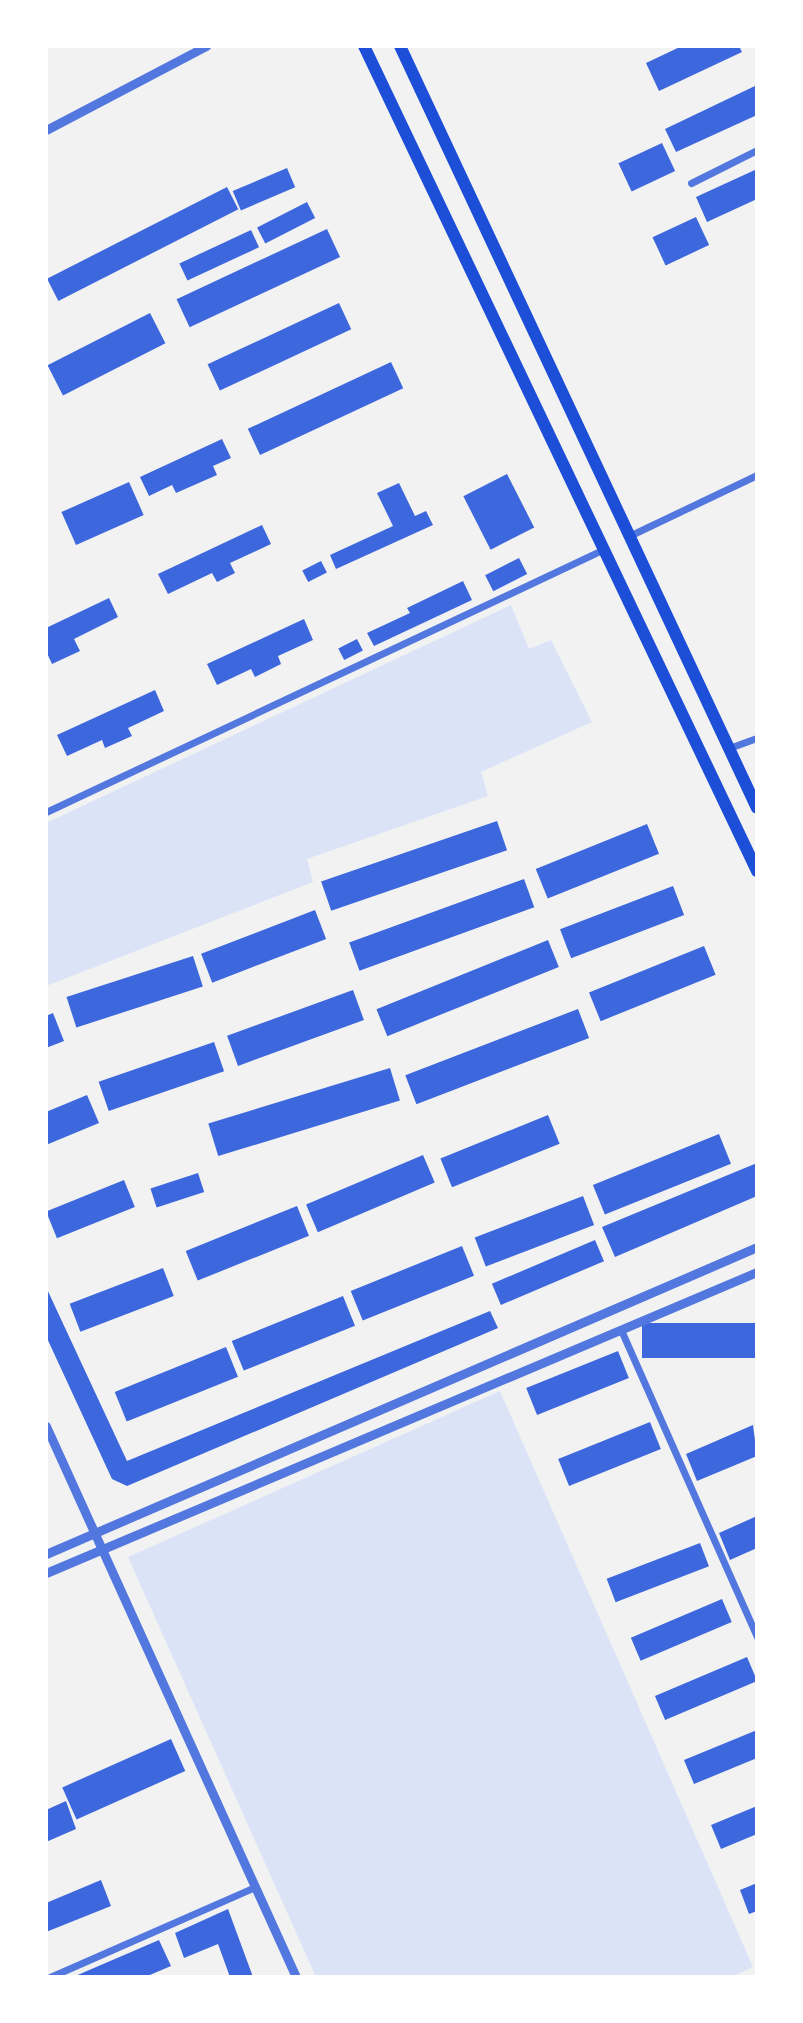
<!DOCTYPE html>
<style>
body{margin:0}
#map{position:relative;width:803px;height:2023px;overflow:hidden;background:#f2f2f2;font-family:Literata,serif}
div>[style]{position:absolute}
[style*='--x']{left:calc(var(--x)*1px);top:calc(var(--y)*1px);width:calc(var(--w)*1px);rotate:calc(var(--a)*1deg)}
.green>*{inset:0;background:#dbe4f7}
.building>*{inset:0;background:#3d67dc;transform-origin:0 0}
.minor>*{height:7px;margin:-3.5px;padding:0 3.5px;transform-origin:3.5px;border-radius:3.5px;background:#5277de}
.tertiary>*{height:9px;margin:-4.5px;padding:0 4.5px;transform-origin:4.5px;border-radius:4.5px;background:#5277de}
.primary>*{height:12px;margin:-6px;padding:0 6px;transform-origin:6px;border-radius:6px;background:#1d4ed8}
span{translate:-50% -50%;white-space:nowrap;text-align:center;line-height:1.15;-webkit-text-stroke:6px #fff;paint-order:stroke}
.frame{position:absolute;inset:0;border:48px solid #fff;pointer-events:none}
</style>
<div id="map">
<div class="green">
<div style="clip-path:polygon(511px 605px,529px 649px,551px 640px,592px 722px,481px 772px,488px 796px,307px 859px,313px 882px,46px 986px,46px 823px)"></div>
<div style="clip-path:polygon(500px 1391px,753px 1967px,732px 1977px,316px 1977px,128px 1557px)"></div>
</div>
<div class="building">
<div style="clip-path:polygon(682px 46px,739px 46px,742px 52px,659px 91px,646px 63px)"></div>
<div style="clip-path:polygon(757px 85px,757px 115px,676px 152px,665px 129px)"></div>
<div style="left:662px;top:143px;width:31px;height:48px;rotate:65deg"></div>
<div style="left:287px;top:168px;width:21px;height:59px;rotate:67deg"></div>
<div style="clip-path:polygon(757px 169px,757px 199px,707px 222px,696px 197px)"></div>
<div style="left:227px;top:187px;width:25px;height:202px;rotate:63deg"></div>
<div style="left:307px;top:202px;width:18px;height:56px;rotate:63deg"></div>
<div style="left:696px;top:217px;width:31px;height:48px;rotate:65deg"></div>
<div style="left:327px;top:229px;width:31px;height:166px;rotate:65deg"></div>
<div style="left:251px;top:230px;width:19px;height:79px;rotate:65deg"></div>
<div style="left:339px;top:303px;width:29px;height:145px;rotate:65deg"></div>
<div style="left:150px;top:313px;width:34px;height:115px;rotate:63deg"></div>
<div style="left:391px;top:362px;width:29px;height:158px;rotate:65deg"></div>
<div style="clip-path:polygon(222px 439px,231px 458px,213px 466px,217px 475px,176px 493px,172px 485px,149px 496px,140px 477px)"></div>
<div style="left:507px;top:474px;width:60px;height:49px;rotate:63deg"></div>
<div style="left:129px;top:482px;width:36px;height:74px;rotate:66deg"></div>
<div style="clip-path:polygon(399px 483px,415px 516px,426px 511px,433px 525px,336px 569px,330px 555px,393px 526px,377px 493px)"></div>
<div style="clip-path:polygon(262px 525px,271px 544px,230px 563px,235px 573px,217px 582px,212px 573px,168px 594px,158px 574px)"></div>
<div style="left:519px;top:558px;width:18px;height:38px;rotate:63deg"></div>
<div style="left:321px;top:561px;width:13px;height:21px;rotate:63deg"></div>
<div style="clip-path:polygon(463px 581px,472px 600px,374px 646px,367px 633px,410px 613px,407px 608px)"></div>
<div style="clip-path:polygon(109px 598px,118px 617px,74px 639px,80px 651px,52px 664px,46px 651px,46px 628px)"></div>
<div style="clip-path:polygon(304px 619px,313px 640px,278px 656px,281px 664px,255px 677px,251px 669px,217px 685px,207px 664px)"></div>
<div style="left:357px;top:639px;width:13px;height:21px;rotate:63deg"></div>
<div style="clip-path:polygon(155px 690px,164px 711px,128px 728px,132px 736px,105px 748px,102px 740px,67px 756px,57px 735px)"></div>
<div style="left:497px;top:821px;width:31px;height:186px;rotate:71deg"></div>
<div style="left:647px;top:824px;width:32px;height:120px;rotate:68deg"></div>
<div style="left:524px;top:879px;width:30px;height:186px;rotate:70deg"></div>
<div style="left:673px;top:886px;width:31px;height:121px;rotate:69deg"></div>
<div style="left:315px;top:910px;width:31px;height:122px;rotate:69deg"></div>
<div style="left:548px;top:940px;width:29px;height:185px;rotate:68deg"></div>
<div style="left:704px;top:946px;width:31px;height:124px;rotate:68deg"></div>
<div style="left:193px;top:956px;width:32px;height:133px;rotate:72deg"></div>
<div style="left:353px;top:990px;width:32px;height:134px;rotate:70deg"></div>
<div style="left:578px;top:1009px;width:31px;height:185px;rotate:69deg"></div>
<div style="clip-path:polygon(53px 1013px,64px 1041px,46px 1048px,46px 1016px)"></div>
<div style="left:214px;top:1042px;width:31px;height:122px;rotate:71deg"></div>
<div style="left:390px;top:1068px;width:34px;height:190px;rotate:73deg"></div>
<div style="clip-path:polygon(87px 1095px,99px 1123px,46px 1145px,46px 1112px)"></div>
<div style="left:548px;top:1115px;width:31px;height:116px;rotate:68deg"></div>
<div style="left:719px;top:1134px;width:32px;height:136px;rotate:68deg"></div>
<div style="left:423px;top:1155px;width:30px;height:127px;rotate:67deg"></div>
<div style="clip-path:polygon(757px 1163px,757px 1196px,615px 1257px,602px 1227px)"></div>
<div style="left:198px;top:1173px;width:20px;height:50px;rotate:72deg"></div>
<div style="left:124px;top:1180px;width:29px;height:84px;rotate:68deg"></div>
<div style="left:583px;top:1196px;width:31px;height:116px;rotate:69deg"></div>
<div style="left:297px;top:1206px;width:32px;height:120px;rotate:68deg"></div>
<div style="left:595px;top:1240px;width:23px;height:112px;rotate:67deg"></div>
<div style="left:462px;top:1246px;width:32px;height:120px;rotate:68deg"></div>
<div style="left:163px;top:1268px;width:30px;height:100px;rotate:69deg"></div>
<div style="clip-path:polygon(46px 1287px,127px 1461px,490px 1311px,498px 1328px,127px 1486px,112px 1479px,46px 1336px)"></div>
<div style="left:343px;top:1296px;width:32px;height:120px;rotate:68deg"></div>
<div style="left:757px;top:1323px;width:35px;height:115px;rotate:90deg"></div>
<div style="left:226px;top:1347px;width:32px;height:120px;rotate:68deg"></div>
<div style="left:618px;top:1351px;width:29px;height:99px;rotate:68deg"></div>
<div style="left:650px;top:1422px;width:29px;height:99px;rotate:68deg"></div>
<div style="clip-path:polygon(753px 1425px,757px 1456px,697px 1481px,686px 1454px)"></div>
<div style="clip-path:polygon(757px 1516px,757px 1548px,730px 1560px,719px 1533px)"></div>
<div style="left:700px;top:1543px;width:25px;height:100px;rotate:69deg"></div>
<div style="left:722px;top:1599px;width:25px;height:99px;rotate:67deg"></div>
<div style="left:747px;top:1657px;width:26px;height:100px;rotate:67deg"></div>
<div style="clip-path:polygon(757px 1730px,757px 1758px,694px 1784px,684px 1760px)"></div>
<div style="left:171px;top:1739px;width:35px;height:119px;rotate:66deg"></div>
<div style="clip-path:polygon(66px 1801px,76px 1829px,46px 1842px,46px 1810px)"></div>
<div style="clip-path:polygon(757px 1806px,757px 1834px,721px 1849px,711px 1825px)"></div>
<div style="clip-path:polygon(101px 1880px,111px 1906px,46px 1932px,46px 1903px)"></div>
<div style="clip-path:polygon(757px 1883px,757px 1911px,749px 1914px,740px 1890px)"></div>
<div style="clip-path:polygon(228px 1909px,253px 1977px,230px 1977px,218px 1944px,184px 1958px,175px 1933px)"></div>
<div style="clip-path:polygon(159px 1940px,171px 1966px,145px 1977px,73px 1977px)"></div>
</div>
<div class="minor">
<div style="--x:691;--y:183;--w:74;--a:-26.6"></div>
<div style="--x:631;--y:535;--w:140;--a:-25.5"></div>
<div style="--x:729;--y:748;--w:30;--a:-20"></div>
<div style="--x:46;--y:812;--w:615;--a:-25.23"></div>
<div style="--x:621;--y:1330;--w:336;--a:66.1"></div>
<div style="--x:50;--y:1977;--w:224;--a:-23.7"></div>
</div>
<div class="tertiary">
<div style="--x:46;--y:130;--w:181;--a:-27.7"></div>
<div style="--x:46;--y:1426;--w:605;--a:65.6"></div>
<div style="--x:46;--y:1554;--w:774;--a:-23.35"></div>
<div style="--x:46;--y:1573;--w:772;--a:-22.95"></div>
</div>
<div class="primary">
<div style="--x:364;--y:46;--w:914;--a:64.53"></div>
<div style="--x:400;--y:46;--w:841;--a:64.9"></div>
</div>
<div class="frame"></div>
</div>
